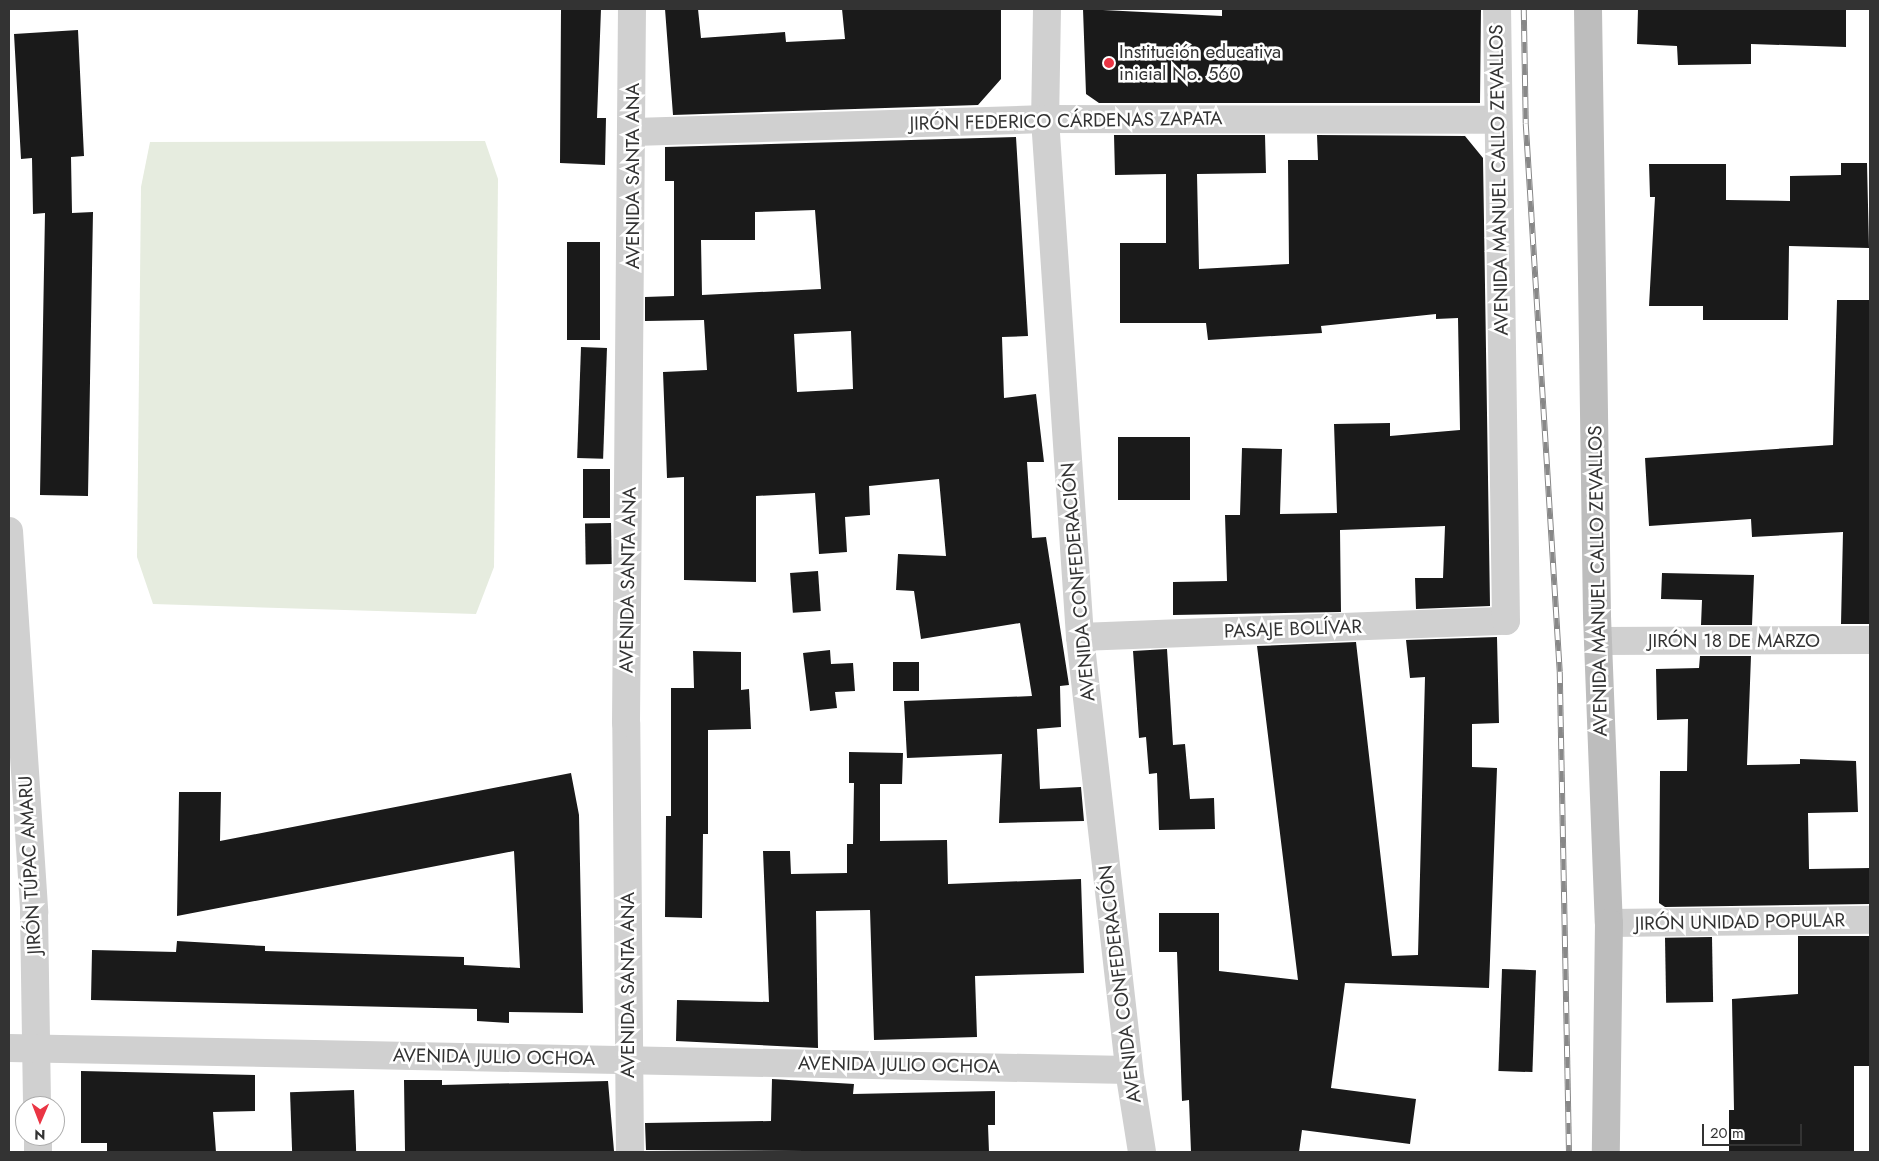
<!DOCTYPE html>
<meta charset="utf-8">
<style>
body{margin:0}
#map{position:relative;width:1879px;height:1161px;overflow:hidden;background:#fff;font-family:Jost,sans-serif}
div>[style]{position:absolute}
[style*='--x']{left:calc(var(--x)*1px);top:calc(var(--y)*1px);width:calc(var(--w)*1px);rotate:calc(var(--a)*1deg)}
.green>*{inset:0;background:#e6ecdf}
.building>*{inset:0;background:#1a1a1a;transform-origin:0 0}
.street>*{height:28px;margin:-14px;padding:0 14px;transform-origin:14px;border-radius:14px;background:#d0d0d0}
.secondary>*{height:28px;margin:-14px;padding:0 14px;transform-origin:14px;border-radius:14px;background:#bdbdbd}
.rail>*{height:5.5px;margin-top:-2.75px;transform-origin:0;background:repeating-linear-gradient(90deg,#fff 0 11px,#888 0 22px);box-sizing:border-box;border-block:1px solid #888}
.dots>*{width:14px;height:14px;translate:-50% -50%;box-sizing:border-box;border:2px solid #fff;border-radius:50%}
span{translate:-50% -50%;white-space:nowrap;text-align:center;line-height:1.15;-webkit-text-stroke:5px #fff;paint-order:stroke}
.poi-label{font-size:19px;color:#333}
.left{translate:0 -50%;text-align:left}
.street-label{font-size:19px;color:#333}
.frame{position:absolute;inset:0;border:10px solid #333;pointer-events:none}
.north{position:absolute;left:15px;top:1096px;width:50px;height:50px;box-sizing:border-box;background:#fff;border:1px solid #adadad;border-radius:50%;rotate:181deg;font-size:14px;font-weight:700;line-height:20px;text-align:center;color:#333}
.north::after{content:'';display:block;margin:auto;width:18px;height:22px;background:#ea3544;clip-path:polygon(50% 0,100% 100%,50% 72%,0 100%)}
.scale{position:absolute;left:1702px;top:1124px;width:100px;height:22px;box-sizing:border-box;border:2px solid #333;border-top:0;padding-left:6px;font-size:15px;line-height:18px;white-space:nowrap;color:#333;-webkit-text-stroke:4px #fff;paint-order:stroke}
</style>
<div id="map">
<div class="green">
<div style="clip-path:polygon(485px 141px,498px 179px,494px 567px,476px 614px,153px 604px,137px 557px,141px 187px,150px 142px)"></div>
</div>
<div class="building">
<div style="clip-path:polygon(561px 9px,601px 9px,597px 118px,606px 118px,605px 165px,560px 163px)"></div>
<div style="clip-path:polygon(665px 9px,698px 9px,701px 38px,785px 32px,786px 42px,845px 39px,842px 9px,1001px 9px,1001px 79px,978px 105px,673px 115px)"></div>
<div style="clip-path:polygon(1083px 9px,1222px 16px,1222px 9px,1481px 9px,1480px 103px,1099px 103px,1086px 94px)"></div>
<div style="clip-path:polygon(1638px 9px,1846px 9px,1846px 47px,1751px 44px,1751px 64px,1678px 65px,1677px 46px,1637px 44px)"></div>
<div style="clip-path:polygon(78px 30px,84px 156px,71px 157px,72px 213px,93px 212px,88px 496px,40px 495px,45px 213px,33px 214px,32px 158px,21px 159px,14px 34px)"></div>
<div style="clip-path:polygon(1114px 135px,1265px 135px,1266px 173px,1197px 174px,1199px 269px,1289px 264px,1288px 160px,1318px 160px,1317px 135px,1465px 136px,1483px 158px,1490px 606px,1416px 609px,1415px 578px,1443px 578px,1445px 526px,1340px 530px,1341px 612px,1173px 615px,1173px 582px,1227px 581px,1225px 515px,1240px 515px,1242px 448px,1282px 449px,1280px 514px,1337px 513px,1334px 424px,1390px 423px,1390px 436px,1460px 430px,1458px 318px,1436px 319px,1436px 314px,1321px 326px,1322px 333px,1208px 340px,1206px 323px,1120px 323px,1120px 243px,1166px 243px,1166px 174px,1115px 175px)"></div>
<div style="clip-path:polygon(evenodd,1016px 137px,1028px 336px,1002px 337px,1004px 398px,1036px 394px,1044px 462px,1027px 462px,1032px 538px,1046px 537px,1069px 685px,1060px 686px,1061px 727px,1037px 729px,1040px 789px,1081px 787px,1084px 821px,999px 823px,1002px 754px,907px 758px,904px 701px,1032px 696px,1020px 623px,921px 639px,914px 591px,896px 590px,898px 554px,946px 556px,939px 479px,869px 486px,870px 515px,845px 517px,847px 552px,819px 554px,815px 493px,756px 496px,756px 582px,684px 580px,684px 477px,667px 478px,663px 372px,707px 370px,704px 320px,645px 321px,645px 297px,674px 296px,674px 181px,665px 181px,665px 147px,1016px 137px,815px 210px,821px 289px,702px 295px,701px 240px,755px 240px,755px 212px,815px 210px,1016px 137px,851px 331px,853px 389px,797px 392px,794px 334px,851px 331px)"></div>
<div style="clip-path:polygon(1841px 163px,1867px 163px,1869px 248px,1789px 246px,1788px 320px,1703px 320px,1703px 306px,1649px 306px,1655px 197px,1650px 197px,1649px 164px,1726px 164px,1726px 200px,1790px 201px,1790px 176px,1841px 175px)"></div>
<div style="left:567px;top:242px;width:33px;height:98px"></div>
<div style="clip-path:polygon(1837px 300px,1870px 300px,1870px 624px,1841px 624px,1843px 532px,1752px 537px,1751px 519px,1649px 526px,1645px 458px,1833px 445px)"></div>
<div style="left:581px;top:347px;width:26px;height:111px;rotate:2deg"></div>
<div style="left:1118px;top:437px;width:72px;height:63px"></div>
<div style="left:583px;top:469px;width:27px;height:49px"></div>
<div style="left:611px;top:523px;width:41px;height:26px;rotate:89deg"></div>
<div style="left:818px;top:571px;width:40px;height:28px;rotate:86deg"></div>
<div style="clip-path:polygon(1662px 573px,1754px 575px,1752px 625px,1701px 625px,1702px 600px,1661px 599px)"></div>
<div style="clip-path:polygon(1497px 637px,1499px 723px,1472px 724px,1472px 767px,1497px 768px,1489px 988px,1345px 983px,1331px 1088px,1416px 1099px,1410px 1144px,1302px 1130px,1299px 1152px,1191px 1152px,1189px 1100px,1182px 1101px,1177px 952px,1159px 952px,1159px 913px,1219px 913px,1219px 971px,1298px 980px,1257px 646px,1356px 642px,1392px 956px,1418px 955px,1425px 677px,1410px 678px,1406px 640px)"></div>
<div style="clip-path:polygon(1167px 649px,1173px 745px,1185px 744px,1190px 799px,1214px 798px,1215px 829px,1159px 830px,1157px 773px,1149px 774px,1146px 737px,1139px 738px,1133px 651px)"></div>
<div style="clip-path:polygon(830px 650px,831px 664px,853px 663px,855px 691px,835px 692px,837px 708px,810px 711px,803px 653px)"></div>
<div style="clip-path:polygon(693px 651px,741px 652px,741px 690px,749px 689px,751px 729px,708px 730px,708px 834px,703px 834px,702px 918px,665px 917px,666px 816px,671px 816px,671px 688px,694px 688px)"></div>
<div style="clip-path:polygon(1700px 656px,1751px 656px,1747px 765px,1800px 764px,1800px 759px,1856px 761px,1858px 812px,1808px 813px,1809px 869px,1870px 868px,1870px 904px,1665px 907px,1659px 903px,1660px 771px,1687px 771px,1688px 719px,1657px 720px,1656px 669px,1699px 668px)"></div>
<div style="left:893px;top:662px;width:26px;height:29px"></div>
<div style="clip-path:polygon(849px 752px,903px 753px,902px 784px,880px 784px,880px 841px,947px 840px,948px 884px,1081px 879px,1084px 973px,975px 976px,977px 1037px,874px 1040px,870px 910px,816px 911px,818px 1048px,676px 1041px,677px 1000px,769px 1002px,763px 851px,790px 851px,791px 874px,847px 873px,847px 844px,853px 844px,854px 783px,849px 783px)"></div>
<div style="clip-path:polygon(571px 773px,579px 815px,583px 1013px,509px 1012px,509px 1023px,477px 1021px,477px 1009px,91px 1000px,92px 950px,176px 952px,177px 941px,265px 946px,265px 951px,464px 957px,464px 965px,520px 968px,514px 851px,177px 916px,179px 792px,221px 792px,220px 841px)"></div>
<div style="clip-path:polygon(1798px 936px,1870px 936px,1870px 1066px,1854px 1066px,1854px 1152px,1729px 1152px,1729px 1110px,1734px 1110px,1732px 999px,1798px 994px)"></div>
<div style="left:1712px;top:937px;width:65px;height:47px;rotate:89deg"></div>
<div style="left:1502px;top:969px;width:34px;height:102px;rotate:2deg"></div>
<div style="clip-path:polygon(81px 1071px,255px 1075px,255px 1111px,213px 1112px,216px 1152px,107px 1152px,107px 1143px,81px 1143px)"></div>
<div style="clip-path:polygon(772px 1079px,854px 1084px,853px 1094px,995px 1091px,995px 1125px,988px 1125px,989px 1152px,646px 1150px,645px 1123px,771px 1121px)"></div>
<div style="clip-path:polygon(404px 1080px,442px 1080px,442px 1085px,608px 1081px,614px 1151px,405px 1152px)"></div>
<div style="left:354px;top:1090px;width:62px;height:64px;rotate:88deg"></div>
</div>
<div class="street">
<div style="--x:1047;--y:9;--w:110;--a:91"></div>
<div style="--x:1045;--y:119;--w:519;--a:86.13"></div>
<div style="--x:1080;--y:637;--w:436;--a:83.5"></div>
<div style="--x:1129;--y:1070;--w:83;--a:81"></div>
<div style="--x:634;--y:132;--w:411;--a:-1.8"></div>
<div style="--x:1045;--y:119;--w:453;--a:0.1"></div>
<div style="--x:9;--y:531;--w:382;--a:86.2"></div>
<div style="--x:34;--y:912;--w:194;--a:89.1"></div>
<div style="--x:1080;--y:637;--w:426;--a:-2.2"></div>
<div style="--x:1506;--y:621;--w:612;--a:-90.84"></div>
<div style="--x:1598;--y:641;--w:272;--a:-0.2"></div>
<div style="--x:1609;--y:923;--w:261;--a:-0.7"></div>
<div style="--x:9;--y:1048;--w:1120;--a:1.13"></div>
<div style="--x:38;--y:1136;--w:16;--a:90"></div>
<div style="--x:630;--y:1152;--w:429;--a:-90.5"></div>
<div style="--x:626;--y:723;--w:714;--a:-89.52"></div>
</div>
<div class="secondary">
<div style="--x:1588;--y:9;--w:607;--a:89.15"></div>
<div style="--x:1597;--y:616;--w:307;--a:87.8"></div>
<div style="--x:1609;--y:923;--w:229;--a:90.8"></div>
</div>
<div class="rail">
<div style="--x:1524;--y:9;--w:115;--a:89"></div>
<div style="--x:1526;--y:124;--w:549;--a:86.45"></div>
<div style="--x:1560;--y:672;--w:480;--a:88.9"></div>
</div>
<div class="dots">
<div style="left:1109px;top:63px;background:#ea3544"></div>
</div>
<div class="poi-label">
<span class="left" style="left:1119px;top:63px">Institución educativa<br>inicial No. 560</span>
</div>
<div class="street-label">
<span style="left:1066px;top:121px;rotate:-1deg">JIRÓN FEDERICO CÁRDENAS ZAPATA</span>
<span style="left:633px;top:176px;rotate:-90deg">AVENIDA SANTA ANA</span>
<span style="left:1499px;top:180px;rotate:-91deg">AVENIDA MANUEL CALLO ZEVALLOS</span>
<span style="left:628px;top:580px;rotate:-89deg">AVENIDA SANTA ANA</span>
<span style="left:1598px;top:581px;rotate:-91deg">AVENIDA MANUEL CALLO ZEVALLOS</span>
<span style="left:1078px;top:582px;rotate:-95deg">AVENIDA CONFEDERACIÓN</span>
<span style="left:1293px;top:629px;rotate:-2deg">PASAJE BOLÍVAR</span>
<span style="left:1734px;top:641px">JIRÓN 18 DE MARZO</span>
<span style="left:30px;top:865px;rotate:-93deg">JIRÓN TÚPAC AMARU</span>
<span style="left:1740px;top:922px;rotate:-1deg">JIRÓN UNIDAD POPULAR</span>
<span style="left:1120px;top:984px;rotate:-97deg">AVENIDA CONFEDERACIÓN</span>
<span style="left:628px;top:985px;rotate:-90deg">AVENIDA SANTA ANA</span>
<span style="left:494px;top:1057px;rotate:1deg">AVENIDA JULIO OCHOA</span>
<span style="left:899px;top:1065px;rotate:1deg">AVENIDA JULIO OCHOA</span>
</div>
<div class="frame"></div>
<div class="north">N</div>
<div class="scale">20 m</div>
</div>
